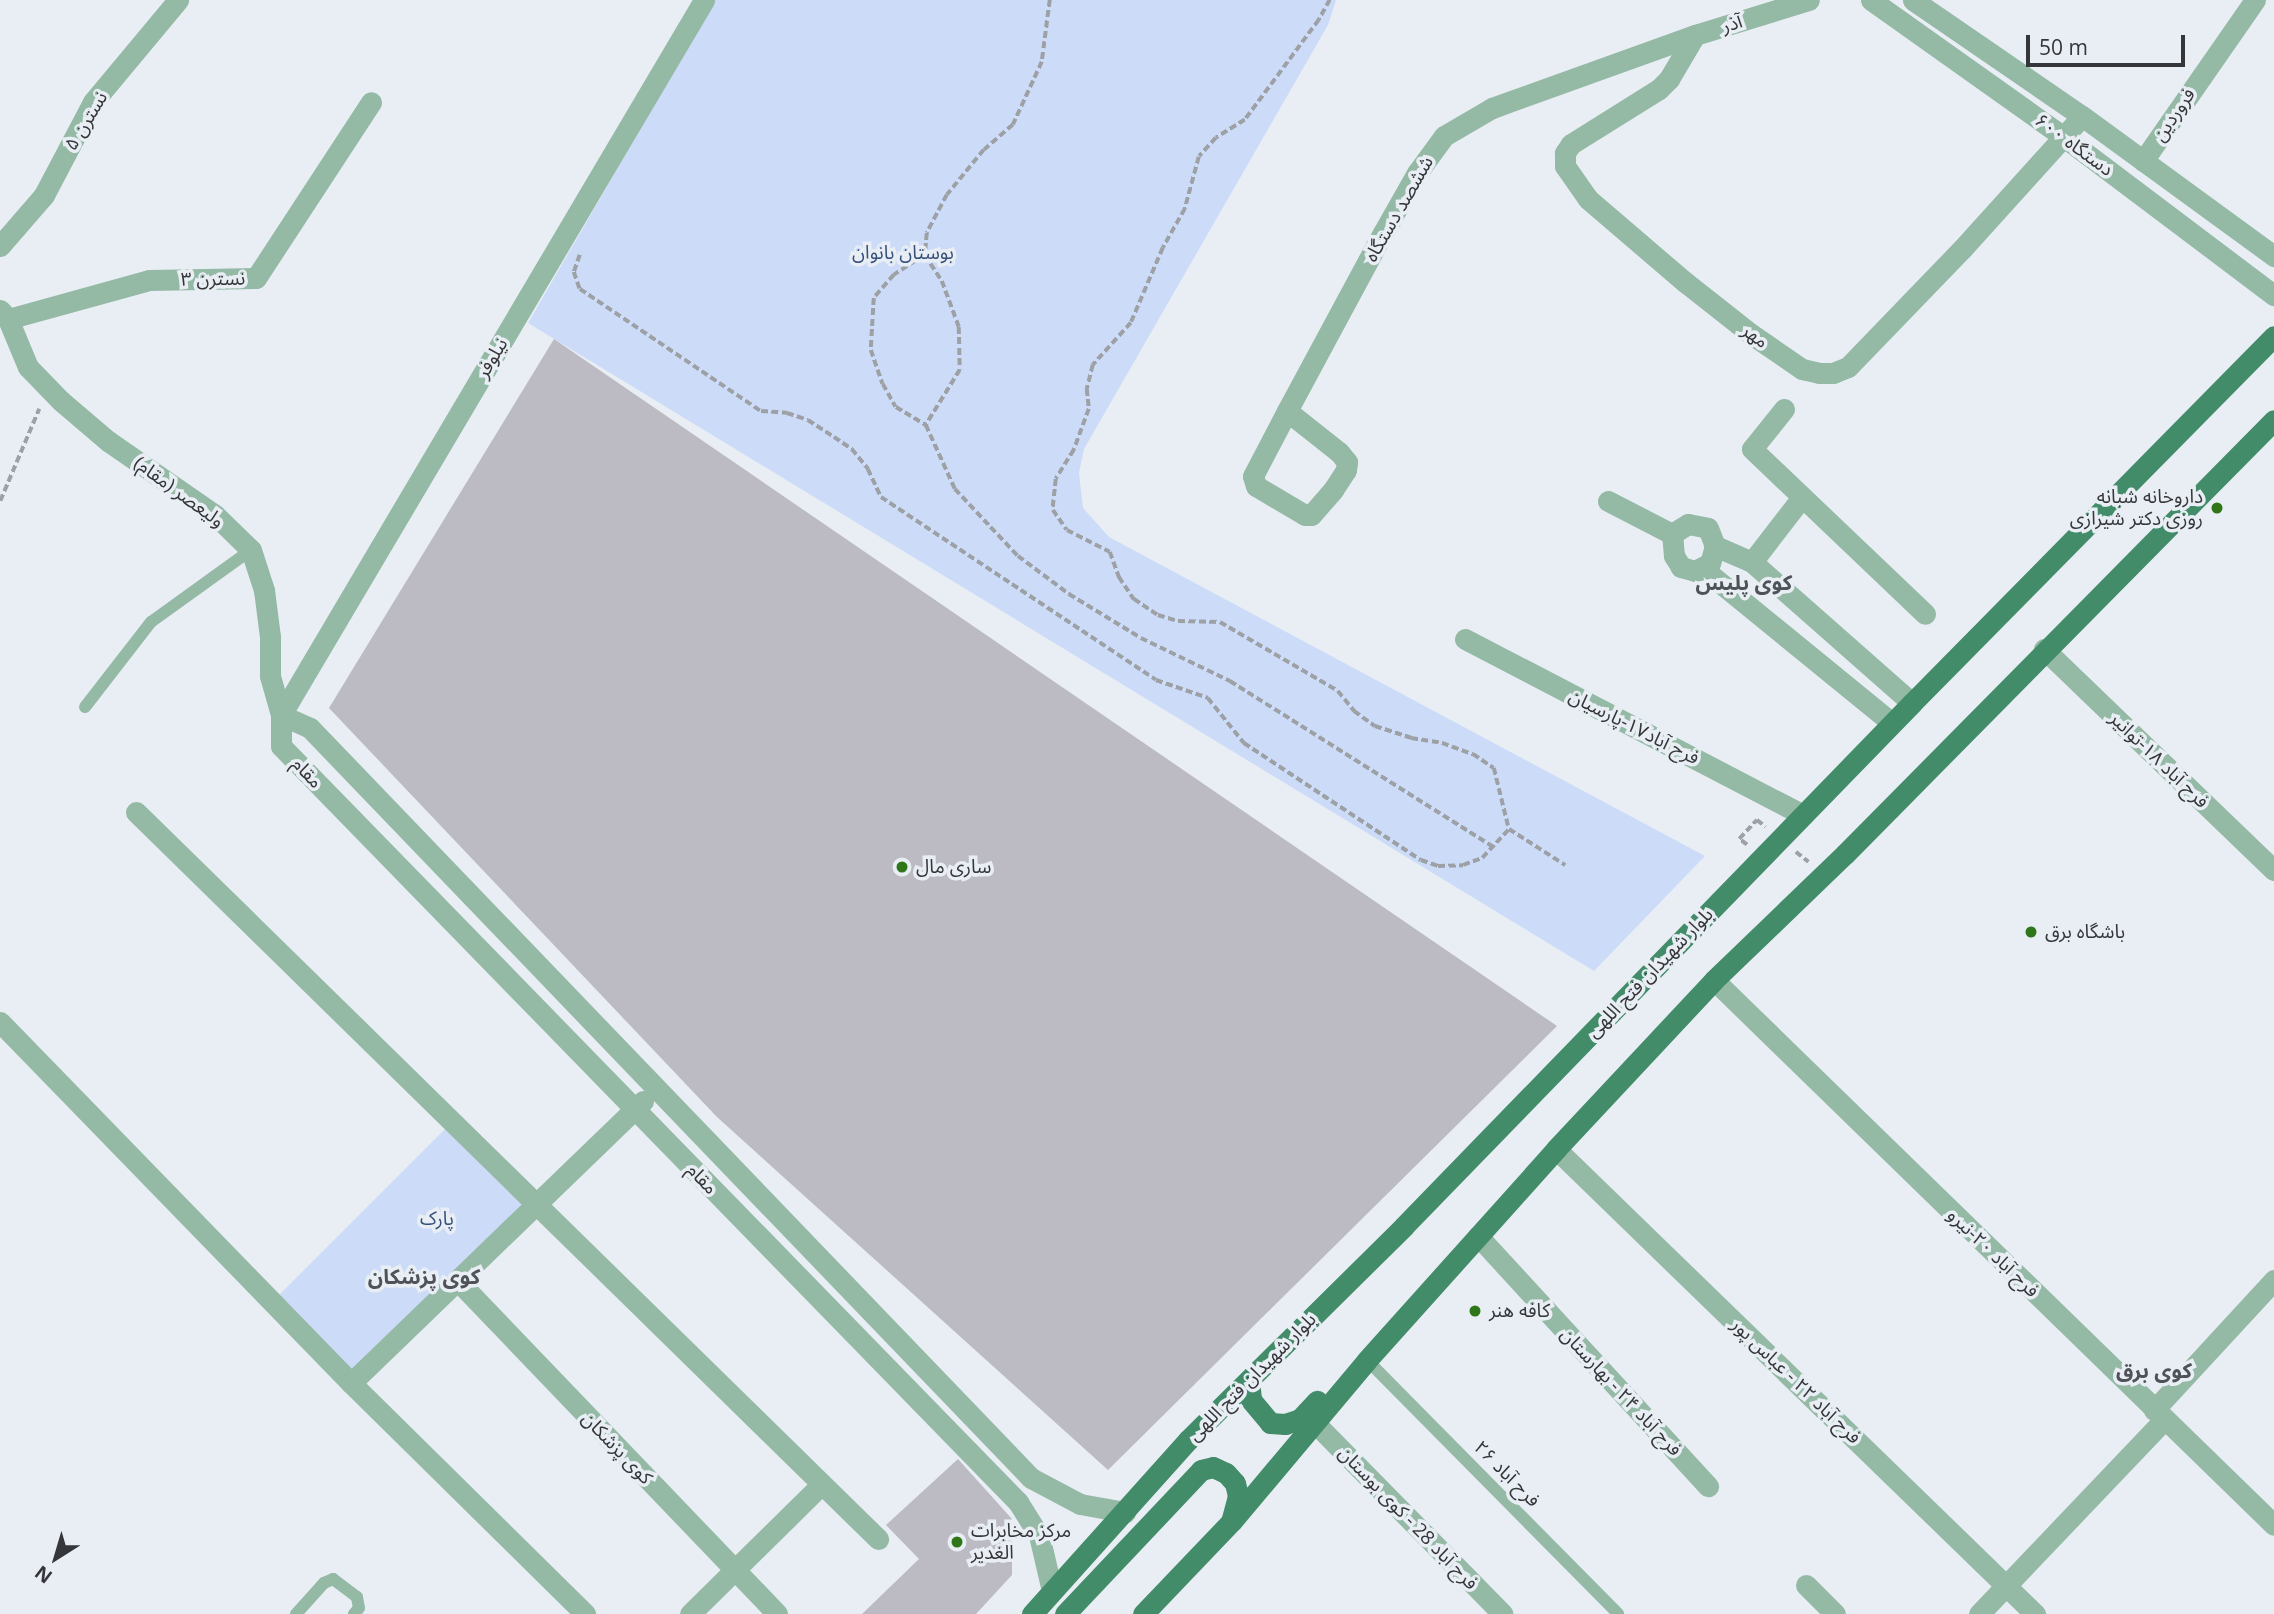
<!DOCTYPE html>
<meta charset="utf-8">
<style>
body{margin:0}
#map{position:relative;width:2274px;height:1614px;overflow:hidden;background:#e9eef5;font-family:"Open Sans","Noto Sans Arabic",sans-serif}
div>[style]{position:absolute}
[style*='--x']{left:calc(var(--x)*1px);top:calc(var(--y)*1px);width:calc(var(--w)*1px);rotate:calc(var(--a)*1deg)}
.green>*{inset:0;background:#ccdcf8;transform-origin:0 0}
.building>*{inset:0;background:#bcbac2}
.path>*{height:3.5px;margin-top:-1.75px;transform-origin:0;background:repeating-linear-gradient(90deg,#9da1a6 0 7px,transparent 0 10.5px)}
.service>*{height:12px;margin:-6px;padding:0 6px;transform-origin:6px;border-radius:6px;background:#94b9a5}
.minor>*{height:21px;margin:-10.5px;padding:0 10.5px;transform-origin:10.5px;border-radius:10.5px;background:#94b9a5}
.primary>*{height:21px;margin:-10.5px;padding:0 10.5px;transform-origin:10.5px;border-radius:10.5px;background:#428c69}
.dots>*{width:19px;height:19px;translate:-50% -50%;box-sizing:border-box;border:4px solid #e9eef5;border-radius:50%}
span{translate:-50% -50%;white-space:nowrap;text-align:center;line-height:1.15;-webkit-text-stroke:7px #e9eef5;paint-order:stroke}
.street-label{font-size:19px;color:#343639}
.park-label{font-size:19px;color:#36507c}
.poi-label{font-size:19px;color:#343639}
.right{translate:-100% -50%;text-align:right}
.left{translate:0 -50%;text-align:left}
.neighbourhood-label{font-size:21px;color:#4f5359;font-weight:700}
.north{position:absolute;left:21px;top:1523px;width:70px;height:70px;-webkit-text-stroke:5px #e9eef5;paint-order:stroke;rotate:217deg;font-size:19px;font-weight:700;line-height:28px;text-align:center;color:#343639}
.north::after{content:'';display:block;margin:auto;width:24px;height:32px;background:#343639;clip-path:polygon(50% 0,100% 100%,50% 72%,0 100%)}
.scale{position:absolute;left:2026px;top:35px;width:159px;height:32px;box-sizing:border-box;border:4px solid #343639;border-top:0;padding-left:9px;font-size:21px;line-height:24px;white-space:nowrap;color:#343639;-webkit-text-stroke:5px #e9eef5;paint-order:stroke}
</style>
<div id="map">
<div class="green">
<div style="clip-path:polygon(715px 0,1336px 0,1328px 25px,1084px 449px,1079px 473px,1083px 508px,1109px 537px,1705px 856px,1594px 971px,528px 323px)"></div>
<div style="left:446px;top:1128px;width:118px;height:247px;rotate:45deg"></div>
</div>
<div class="building">
<div style="clip-path:polygon(554px 339px,1557px 1026px,1108px 1470px,717px 1117px,329px 708px)"></div>
<div style="clip-path:polygon(958px 1459px,1012px 1519px,1012px 1575px,976px 1614px,862px 1614px,919px 1559px,886px 1525px)"></div>
</div>
<div class="path">
<div style="--x:1050;--y:0;--w:63;--a:97.4"></div>
<div style="--x:1042;--y:62;--w:69;--a:114.7"></div>
<div style="--x:1013;--y:125;--w:38;--a:139"></div>
<div style="--x:984;--y:150;--w:58;--a:129.4"></div>
<div style="--x:947;--y:195;--w:43;--a:117.8"></div>
<div style="--x:927;--y:233;--w:22;--a:95"></div>
<div style="--x:925;--y:255;--w:31;--a:57"></div>
<div style="--x:942;--y:281;--w:49;--a:69.7"></div>
<div style="--x:959;--y:327;--w:43;--a:88.7"></div>
<div style="--x:960;--y:370;--w:65;--a:121.7"></div>
<div style="--x:926;--y:425;--w:70;--a:65.6"></div>
<div style="--x:955;--y:489;--w:92;--a:46.8"></div>
<div style="--x:1018;--y:556;--w:64;--a:36.7"></div>
<div style="--x:1069;--y:594;--w:84;--a:31.4"></div>
<div style="--x:1141;--y:638;--w:99;--a:25.8"></div>
<div style="--x:1230;--y:681;--w:312;--a:32.2"></div>
<div style="--x:1330;--y:0;--w:23;--a:119"></div>
<div style="--x:1319;--y:20;--w:124;--a:126.5"></div>
<div style="--x:1245;--y:120;--w:34;--a:148"></div>
<div style="--x:1216;--y:138;--w:25;--a:132"></div>
<div style="--x:1199;--y:157;--w:54;--a:105.1"></div>
<div style="--x:1185;--y:209;--w:45;--a:119.4"></div>
<div style="--x:1163;--y:248;--w:82;--a:113.1"></div>
<div style="--x:1131;--y:323;--w:57;--a:132.1"></div>
<div style="--x:1093;--y:365;--w:25;--a:104"></div>
<div style="--x:1087;--y:389;--w:20;--a:84"></div>
<div style="--x:1089;--y:409;--w:44;--a:110.1"></div>
<div style="--x:1074;--y:450;--w:34;--a:122"></div>
<div style="--x:1056;--y:479;--w:31;--a:96"></div>
<div style="--x:1053;--y:510;--w:24;--a:55"></div>
<div style="--x:1067;--y:530;--w:48;--a:27.1"></div>
<div style="--x:1110;--y:552;--w:27;--a:70"></div>
<div style="--x:1119;--y:577;--w:27;--a:56"></div>
<div style="--x:1134;--y:599;--w:29;--a:34"></div>
<div style="--x:1158;--y:615;--w:21;--a:17"></div>
<div style="--x:1178;--y:621;--w:42;--a:1.4"></div>
<div style="--x:1220;--y:622;--w:137;--a:30.3"></div>
<div style="--x:1338;--y:691;--w:26;--a:51"></div>
<div style="--x:1354;--y:711;--w:26;--a:36"></div>
<div style="--x:1375;--y:726;--w:38;--a:18"></div>
<div style="--x:1411;--y:738;--w:31;--a:9"></div>
<div style="--x:1442;--y:743;--w:33;--a:20"></div>
<div style="--x:1473;--y:754;--w:25;--a:34"></div>
<div style="--x:1494;--y:768;--w:63;--a:76.2"></div>
<div style="--x:1509;--y:829;--w:67;--a:32.7"></div>
<div style="--x:580;--y:255;--w:18;--a:109"></div>
<div style="--x:574;--y:272;--w:18;--a:71"></div>
<div style="--x:580;--y:289;--w:218;--a:34"></div>
<div style="--x:761;--y:411;--w:26;--a:4"></div>
<div style="--x:787;--y:413;--w:22;--a:18"></div>
<div style="--x:808;--y:420;--w:31;--a:33"></div>
<div style="--x:834;--y:437;--w:22;--a:34"></div>
<div style="--x:852;--y:449;--w:26;--a:51"></div>
<div style="--x:868;--y:469;--w:31;--a:65"></div>
<div style="--x:881;--y:497;--w:330;--a:33.6"></div>
<div style="--x:1156;--y:680;--w:55;--a:19.1"></div>
<div style="--x:1208;--y:698;--w:58;--a:51.3"></div>
<div style="--x:1244;--y:743;--w:212;--a:33.5"></div>
<div style="--x:1421;--y:860;--w:18;--a:19"></div>
<div style="--x:1438;--y:866;--w:25;--a:-2"></div>
<div style="--x:1463;--y:865;--w:20;--a:-20"></div>
<div style="--x:1482;--y:858;--w:40;--a:-47"></div>
<div style="--x:925;--y:255;--w:37;--a:147"></div>
<div style="--x:894;--y:275;--w:30;--a:131"></div>
<div style="--x:874;--y:298;--w:52;--a:93.3"></div>
<div style="--x:871;--y:350;--w:36;--a:71"></div>
<div style="--x:883;--y:384;--w:26;--a:61"></div>
<div style="--x:896;--y:407;--w:35;--a:31"></div>
<div style="--x:0;--y:501;--w:100;--a:-67"></div>
<div style="--x:1747;--y:845;--w:10;--a:-143"></div>
<div style="--x:1739;--y:839;--w:26;--a:-47"></div>
<div style="--x:1757;--y:820;--w:11;--a:38"></div>
<div style="--x:1796;--y:852;--w:16;--a:38"></div>
</div>
<div class="service">
<div style="--x:85;--y:707;--w:108;--a:-52.2"></div>
<div style="--x:151;--y:622;--w:123;--a:-35.8"></div>
<div style="--x:1367;--y:1360;--w:357;--a:45.3"></div>
<div style="--x:296;--y:1614;--w:42;--a:-47.9"></div>
<div style="--x:324;--y:1583;--w:10;--a:-24"></div>
<div style="--x:333;--y:1579;--w:30;--a:37"></div>
<div style="--x:357;--y:1597;--w:11;--a:80"></div>
<div style="--x:359;--y:1608;--w:8;--a:130"></div>
</div>
<div class="minor">
<div style="--x:1871;--y:0;--w:237;--a:35.4"></div>
<div style="--x:2064;--y:137;--w:263;--a:37"></div>
<div style="--x:1913;--y:0;--w:205;--a:34.5"></div>
<div style="--x:2082;--y:116;--w:238;--a:36.1"></div>
<div style="--x:1695;--y:35;--w:51;--a:120.6"></div>
<div style="--x:1669;--y:79;--w:14;--a:135"></div>
<div style="--x:1659;--y:89;--w:104;--a:148"></div>
<div style="--x:1571;--y:144;--w:11;--a:124"></div>
<div style="--x:1565;--y:153;--w:13;--a:90"></div>
<div style="--x:1565;--y:166;--w:40;--a:55.1"></div>
<div style="--x:1588;--y:199;--w:128;--a:40.6"></div>
<div style="--x:1685;--y:282;--w:84;--a:38.2"></div>
<div style="--x:1751;--y:334;--w:62;--a:34.5"></div>
<div style="--x:1802;--y:369;--w:17;--a:13"></div>
<div style="--x:1819;--y:373;--w:14;--a:0"></div>
<div style="--x:1833;--y:373;--w:16;--a:-22"></div>
<div style="--x:1848;--y:367;--w:164;--a:-46"></div>
<div style="--x:1962;--y:249;--w:179;--a:-47.9"></div>
<div style="--x:2143;--y:161;--w:196;--a:-55.2"></div>
<div style="--x:0;--y:246;--w:67;--a:-49.2"></div>
<div style="--x:44;--y:195;--w:105;--a:-62.2"></div>
<div style="--x:93;--y:102;--w:133;--a:-50.2"></div>
<div style="--x:0;--y:310;--w:12;--a:48"></div>
<div style="--x:8;--y:319;--w:52;--a:67.4"></div>
<div style="--x:28;--y:367;--w:47;--a:45.9"></div>
<div style="--x:61;--y:401;--w:62;--a:40.4"></div>
<div style="--x:108;--y:441;--w:130;--a:34.7"></div>
<div style="--x:215;--y:515;--w:50;--a:44.2"></div>
<div style="--x:251;--y:550;--w:42;--a:72"></div>
<div style="--x:264;--y:590;--w:47;--a:82.7"></div>
<div style="--x:270;--y:637;--w:39;--a:90"></div>
<div style="--x:270;--y:676;--w:41;--a:74.2"></div>
<div style="--x:281;--y:715;--w:31;--a:90"></div>
<div style="--x:281;--y:746;--w:1056;--a:45.73"></div>
<div style="--x:1018;--y:1502;--w:39;--a:58"></div>
<div style="--x:1039;--y:1535;--w:57;--a:76.9"></div>
<div style="--x:8;--y:319;--w:147;--a:-15.4"></div>
<div style="--x:150;--y:280;--w:106;--a:-1.1"></div>
<div style="--x:256;--y:278;--w:210;--a:-56.8"></div>
<div style="--x:1784;--y:409;--w:51;--a:128.7"></div>
<div style="--x:1752;--y:449;--w:239;--a:43.6"></div>
<div style="--x:1287;--y:411;--w:66;--a:38.3"></div>
<div style="--x:1339;--y:452;--w:13;--a:51"></div>
<div style="--x:1347;--y:462;--w:8;--a:97"></div>
<div style="--x:1346;--y:470;--w:24;--a:123"></div>
<div style="--x:1333;--y:490;--w:33;--a:131"></div>
<div style="--x:1311;--y:515;--w:6;--a:180"></div>
<div style="--x:1305;--y:515;--w:57;--a:-149.4"></div>
<div style="--x:1256;--y:486;--w:10;--a:-107"></div>
<div style="--x:1253;--y:476;--w:73;--a:-62.4"></div>
<div style="--x:1287;--y:411;--w:202;--a:-61.7"></div>
<div style="--x:1383;--y:233;--w:69;--a:-60.5"></div>
<div style="--x:1417;--y:173;--w:46;--a:-53.9"></div>
<div style="--x:1444;--y:136;--w:56;--a:-30.3"></div>
<div style="--x:1492;--y:108;--w:216;--a:-19.8"></div>
<div style="--x:1695;--y:35;--w:119;--a:-17.1"></div>
<div style="--x:1608;--y:501;--w:72;--a:27.3"></div>
<div style="--x:1688;--y:524;--w:20;--a:11"></div>
<div style="--x:1708;--y:528;--w:19;--a:69"></div>
<div style="--x:1715;--y:546;--w:18;--a:106"></div>
<div style="--x:1710;--y:563;--w:17;--a:152"></div>
<div style="--x:1695;--y:571;--w:15;--a:-164"></div>
<div style="--x:1681;--y:567;--w:13;--a:-122"></div>
<div style="--x:1674;--y:556;--w:22;--a:-95"></div>
<div style="--x:1672;--y:534;--w:19;--a:-32"></div>
<div style="--x:1715;--y:546;--w:40;--a:23.4"></div>
<div style="--x:1752;--y:562;--w:213;--a:41.4"></div>
<div style="--x:1752;--y:562;--w:82;--a:-52.4"></div>
<div style="--x:1702;--y:568;--w:245;--a:39.2"></div>
<div style="--x:1465;--y:639;--w:381;--a:27.5"></div>
<div style="--x:2044;--y:649;--w:319;--a:43.9"></div>
<div style="--x:281;--y:715;--w:32;--a:24"></div>
<div style="--x:310;--y:728;--w:1040;--a:46.13"></div>
<div style="--x:1031;--y:1478;--w:55;--a:28"></div>
<div style="--x:1080;--y:1504;--w:46;--a:10.1"></div>
<div style="--x:281;--y:715;--w:831;--a:-59.39"></div>
<div style="--x:136;--y:812;--w:1039;--a:44.41"></div>
<div style="--x:1714;--y:980;--w:781;--a:44.22"></div>
<div style="--x:0;--y:1022;--w:504;--a:45.8"></div>
<div style="--x:351;--y:1383;--w:406;--a:-44"></div>
<div style="--x:1556;--y:1149;--w:668;--a:44.15"></div>
<div style="--x:1478;--y:1236;--w:340;--a:47.4"></div>
<div style="--x:458;--y:1281;--w:461;--a:46.2"></div>
<div style="--x:351;--y:1383;--w:329;--a:44.6"></div>
<div style="--x:2154;--y:1410;--w:177;--a:-47.3"></div>
<div style="--x:1314;--y:1422;--w:269;--a:45.5"></div>
<div style="--x:1806;--y:1585;--w:41;--a:45"></div>
<div style="--x:690;--y:1614;--w:185;--a:-44.6"></div>
<div style="--x:1979;--y:1614;--w:268;--a:-46.4"></div>
</div>
<div class="primary">
<div style="--x:1249;--y:1380;--w:20;--a:84"></div>
<div style="--x:1251;--y:1400;--w:30;--a:50"></div>
<div style="--x:1270;--y:1423;--w:15;--a:4"></div>
<div style="--x:1285;--y:1424;--w:16;--a:-18"></div>
<div style="--x:1300;--y:1419;--w:25;--a:-47"></div>
<div style="--x:1032;--y:1614;--w:234;--a:-48.1"></div>
<div style="--x:1188;--y:1440;--w:304;--a:-44.7"></div>
<div style="--x:1404;--y:1226;--w:729;--a:-45.83"></div>
<div style="--x:1912;--y:703;--w:515;--a:-45.39"></div>
<div style="--x:1065;--y:1614;--w:198;--a:-46.6"></div>
<div style="--x:1201;--y:1470;--w:12;--a:-14"></div>
<div style="--x:1213;--y:1467;--w:14;--a:25"></div>
<div style="--x:1226;--y:1473;--w:13;--a:48"></div>
<div style="--x:1235;--y:1483;--w:13;--a:77"></div>
<div style="--x:1238;--y:1496;--w:24;--a:105"></div>
<div style="--x:1143;--y:1614;--w:129;--a:-46.3"></div>
<div style="--x:1232;--y:1521;--w:210;--a:-50"></div>
<div style="--x:1367;--y:1360;--w:283;--a:-48.1"></div>
<div style="--x:1556;--y:1149;--w:231;--a:-46.9"></div>
<div style="--x:1714;--y:980;--w:182;--a:-43.9"></div>
<div style="--x:1845;--y:854;--w:610;--a:-45.33"></div>
</div>
<div class="dots">
<div style="left:2217px;top:508px;background:#2f7618"></div>
<div style="left:902px;top:867px;background:#2f7618"></div>
<div style="left:2031px;top:932px;background:#2f7618"></div>
<div style="left:1475px;top:1311px;background:#2f7618"></div>
<div style="left:957px;top:1542px;background:#2f7618"></div>
</div>
<div class="street-label">
<span style="left:1732px;top:24px;rotate:-17deg">آذر</span>
<span style="left:2174px;top:115px;rotate:-56deg">فروردین</span>
<span style="left:86px;top:121px;rotate:-59deg">نسترن ۵</span>
<span style="left:2074px;top:145px;rotate:36deg">۶۰۰ دستگاه</span>
<span style="left:1399px;top:209px;rotate:-60deg">ششصد دستگاه</span>
<span style="left:213px;top:279px;rotate:-1deg">نسترن ۳</span>
<span style="left:1755px;top:336px;rotate:36deg">مهر</span>
<span style="left:492px;top:358px;rotate:-59deg">نیلوفر</span>
<span style="left:179px;top:492px;rotate:36deg">ولیعصر (مقام)</span>
<span style="left:1634px;top:727px;rotate:27deg">فرح آباد۱۷-پارسیان</span>
<span style="left:2159px;top:760px;rotate:44deg">فرح آباد ۱۸-توانیر</span>
<span style="left:307px;top:773px;rotate:46deg">مقام</span>
<span style="left:1650px;top:973px;rotate:-46deg">بلوار شهیدان فتح اللهی</span>
<span style="left:702px;top:1179px;rotate:46deg">مقام</span>
<span style="left:1993px;top:1253px;rotate:44deg">فرح آباد ۲۰-نیرو</span>
<span style="left:1252px;top:1377px;rotate:-45deg">بلوار شهیدان فتح اللهی</span>
<span style="left:1796px;top:1381px;rotate:44deg">فرح آباد ۲۲ - عباس پور</span>
<span style="left:1621px;top:1392px;rotate:47deg">فرح آباد ۲۴ - بهارستان</span>
<span style="left:617px;top:1448px;rotate:46deg">کوی پزشکان</span>
<span style="left:1507px;top:1474px;rotate:45deg">فرح آباد ۲۶</span>
<span style="left:1408px;top:1518px;rotate:46deg">فرح آباد 28 - کوی بوستان</span>
</div>
<div class="park-label">
<span style="left:903px;top:253px">بوستان بانوان</span>
<span style="left:437px;top:1219px">پارک</span>
</div>
<div class="poi-label">
<span class="right" style="left:2203px;top:508px">داروخانه شبانه<br>روزی دکتر شیرازی</span>
<span class="left" style="left:916px;top:867px">ساری مال</span>
<span class="left" style="left:2045px;top:932px">باشگاه برق</span>
<span class="left" style="left:1489px;top:1311px">کافه هنر</span>
<span class="left" style="left:971px;top:1542px">مرکز مخابرات<br>الغدیر</span>
</div>
<div class="neighbourhood-label">
<span style="left:1744px;top:582px">کوی پلیس</span>
<span style="left:424px;top:1276px">کوی پزشکان</span>
<span style="left:2154px;top:1370px">کوی برق</span>
</div>
<div class="north">N</div>
<div class="scale">50 m</div>
</div>
